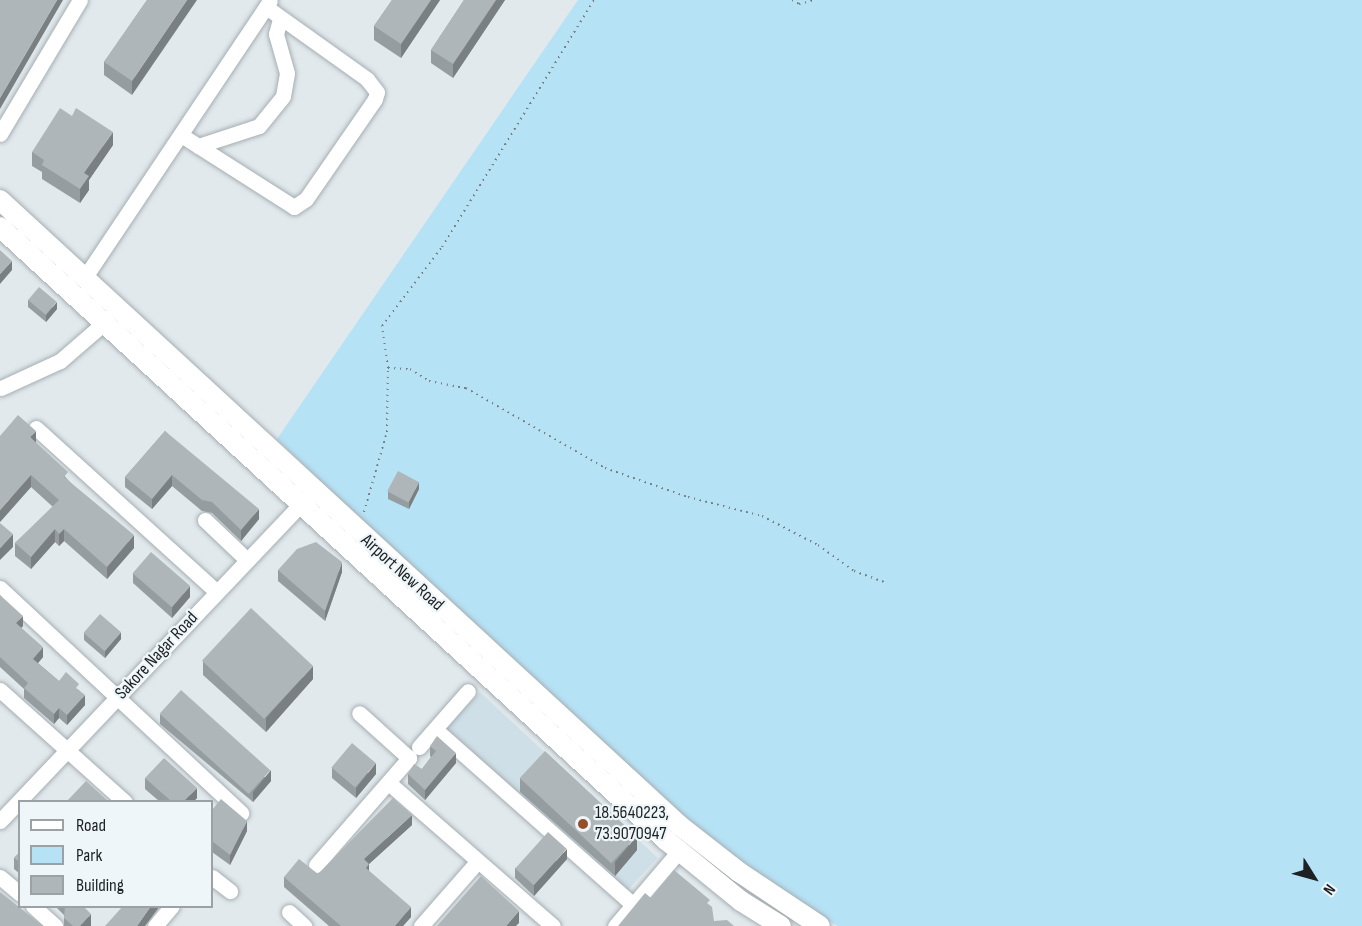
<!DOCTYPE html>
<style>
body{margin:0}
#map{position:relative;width:1362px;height:926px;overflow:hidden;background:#e1e9ed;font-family:"Sofia Sans Condensed",sans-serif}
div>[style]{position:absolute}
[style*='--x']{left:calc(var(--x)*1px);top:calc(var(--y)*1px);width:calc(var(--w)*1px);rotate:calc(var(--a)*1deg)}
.built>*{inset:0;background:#cedfe7;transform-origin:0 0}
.green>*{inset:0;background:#b6e2f6}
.path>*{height:2px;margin-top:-1px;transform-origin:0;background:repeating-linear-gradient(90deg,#787d80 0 1.5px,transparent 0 6px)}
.roads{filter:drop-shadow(0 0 2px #a6aeb2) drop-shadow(0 0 2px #a6aeb2)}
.minor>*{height:15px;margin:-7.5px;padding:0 7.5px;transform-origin:7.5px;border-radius:7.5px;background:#fff}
.major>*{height:20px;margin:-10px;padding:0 10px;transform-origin:10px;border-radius:10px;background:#fff}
.wall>*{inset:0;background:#969da0}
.shaded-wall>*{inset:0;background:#7a7f82}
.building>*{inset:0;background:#aeb6ba;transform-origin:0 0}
.dots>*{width:16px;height:16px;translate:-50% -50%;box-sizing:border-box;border:3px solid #eef6fa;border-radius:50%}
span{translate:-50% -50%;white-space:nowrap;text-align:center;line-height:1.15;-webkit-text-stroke:4.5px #eef6fa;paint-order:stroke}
.street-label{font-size:18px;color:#1e2123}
.poi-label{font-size:18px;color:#1e2123}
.left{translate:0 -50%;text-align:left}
.legend{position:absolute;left:18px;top:800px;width:195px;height:108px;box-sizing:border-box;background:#eef6fa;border:2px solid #9ba1a4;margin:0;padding:8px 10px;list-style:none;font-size:18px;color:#1e2123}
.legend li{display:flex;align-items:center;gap:12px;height:30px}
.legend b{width:30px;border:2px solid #9ba1a4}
.north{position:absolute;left:1284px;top:848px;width:60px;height:60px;-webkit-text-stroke:4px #eef6fa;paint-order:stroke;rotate:127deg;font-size:16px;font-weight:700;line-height:24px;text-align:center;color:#1e2123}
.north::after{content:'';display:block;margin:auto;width:21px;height:27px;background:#1e2123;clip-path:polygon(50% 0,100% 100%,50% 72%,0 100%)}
</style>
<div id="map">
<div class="built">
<div style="left:480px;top:692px;width:243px;height:59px;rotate:43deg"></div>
</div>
<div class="green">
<div style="clip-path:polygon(578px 0,1362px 0,1362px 926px,838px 926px,792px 903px,725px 855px,369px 529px,277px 439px)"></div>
</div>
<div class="path">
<div style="--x:792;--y:0;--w:8;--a:30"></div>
<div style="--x:799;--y:4;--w:16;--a:-14"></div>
<div style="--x:388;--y:368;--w:22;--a:3"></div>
<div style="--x:410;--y:369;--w:22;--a:32"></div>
<div style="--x:429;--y:381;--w:38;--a:11"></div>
<div style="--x:466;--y:388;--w:160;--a:29.9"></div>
<div style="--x:605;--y:468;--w:88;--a:19.3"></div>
<div style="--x:688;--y:497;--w:76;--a:14.4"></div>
<div style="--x:762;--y:516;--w:63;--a:27.4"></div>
<div style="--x:818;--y:545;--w:44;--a:35.8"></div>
<div style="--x:854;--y:571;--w:32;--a:20"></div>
<div style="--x:364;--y:512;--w:83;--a:-74"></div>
<div style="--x:387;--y:432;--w:64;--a:-89.1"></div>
<div style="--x:388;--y:368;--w:42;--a:-98.1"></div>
<div style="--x:382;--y:326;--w:99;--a:-52.8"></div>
<div style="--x:442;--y:247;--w:290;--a:-58.4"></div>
</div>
<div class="roads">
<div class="minor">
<div style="--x:0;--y:134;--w:156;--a:-59.2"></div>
<div style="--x:181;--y:135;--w:134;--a:32.5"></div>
<div style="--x:294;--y:207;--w:14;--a:-34"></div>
<div style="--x:306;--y:199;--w:121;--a:-55.4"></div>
<div style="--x:375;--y:99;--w:7;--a:-74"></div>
<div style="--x:377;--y:92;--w:16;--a:-128"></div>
<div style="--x:367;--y:79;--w:124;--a:-144.5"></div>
<div style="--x:198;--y:146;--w:64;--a:-18.2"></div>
<div style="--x:259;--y:126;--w:38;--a:-51"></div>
<div style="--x:283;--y:96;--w:23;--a:-80"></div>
<div style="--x:287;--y:73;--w:41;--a:-105.8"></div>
<div style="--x:276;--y:34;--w:16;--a:-75"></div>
<div style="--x:85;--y:277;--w:332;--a:-56.2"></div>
<div style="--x:1;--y:388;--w:65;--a:-24.6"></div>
<div style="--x:60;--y:361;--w:60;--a:-40.9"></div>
<div style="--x:36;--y:428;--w:244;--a:42.2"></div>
<div style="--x:205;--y:520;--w:58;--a:43.6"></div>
<div style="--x:0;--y:588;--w:330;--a:43"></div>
<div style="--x:0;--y:690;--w:168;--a:41.9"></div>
<div style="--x:435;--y:729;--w:265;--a:41.6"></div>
<div style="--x:419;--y:747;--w:74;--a:-48.8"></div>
<div style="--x:390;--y:784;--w:216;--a:41.1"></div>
<div style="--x:0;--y:821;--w:447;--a:-46.5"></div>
<div style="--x:316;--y:865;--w:142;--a:-49"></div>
<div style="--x:409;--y:758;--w:67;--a:-138"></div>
<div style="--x:0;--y:877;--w:26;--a:40"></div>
<div style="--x:212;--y:877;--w:23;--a:38"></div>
<div style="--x:33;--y:906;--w:30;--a:42"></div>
<div style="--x:289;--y:912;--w:21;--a:43"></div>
<div style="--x:155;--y:926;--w:26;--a:-50"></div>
<div style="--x:421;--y:926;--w:86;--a:-48.8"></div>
<div style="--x:615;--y:926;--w:99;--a:-49.5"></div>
</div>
<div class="major">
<div style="--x:0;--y:200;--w:923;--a:42.63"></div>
<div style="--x:679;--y:825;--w:76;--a:38.1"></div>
<div style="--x:739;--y:872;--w:97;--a:33.7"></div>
<div style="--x:0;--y:227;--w:905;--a:42.63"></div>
<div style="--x:666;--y:840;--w:97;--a:39.1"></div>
<div style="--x:741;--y:901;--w:47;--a:32"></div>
</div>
</div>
<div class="wall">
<div style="clip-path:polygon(147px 0,132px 95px,104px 75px,104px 62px)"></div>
<div style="clip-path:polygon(392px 0,440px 0,401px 58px,374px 40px,374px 26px)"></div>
<div style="clip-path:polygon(464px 0,505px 0,453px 78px,431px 63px,431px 50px)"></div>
<div style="clip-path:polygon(113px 145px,89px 180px,89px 190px,80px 203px,42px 179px,42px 172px,32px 166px,32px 152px)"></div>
<div style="clip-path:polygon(28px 300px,57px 309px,46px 322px,28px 307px)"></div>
<div style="clip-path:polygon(165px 431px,259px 519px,241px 541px,212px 513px,202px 511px,172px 486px,152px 509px,125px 487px,125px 477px)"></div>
<div style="clip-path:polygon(36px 443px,68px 480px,134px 548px,107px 579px,64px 541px,59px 546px,55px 542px,31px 569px,15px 556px,15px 543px,53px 507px,31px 487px,0 522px)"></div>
<div style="clip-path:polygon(419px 489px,409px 509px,388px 499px,388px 492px)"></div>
<div style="clip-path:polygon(278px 570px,342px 572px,325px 621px,278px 581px)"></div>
<div style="clip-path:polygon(133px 573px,190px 597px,172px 618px,133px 583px)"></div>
<div style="clip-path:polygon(0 595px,23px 626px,21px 628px,43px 657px,38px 663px,59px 681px,79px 690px,85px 705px,67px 725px,59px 718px,54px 724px,24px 698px,24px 689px,0 667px)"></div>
<div style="clip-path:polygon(84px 633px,121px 639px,105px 658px,84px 640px)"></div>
<div style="clip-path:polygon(203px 661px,313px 679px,266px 732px,203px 675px)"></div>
<div style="clip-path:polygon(160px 714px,271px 781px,253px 802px,160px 724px)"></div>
<div style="clip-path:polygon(430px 746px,456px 763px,425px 800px,408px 784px,408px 774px,422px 769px,431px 757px,430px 756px)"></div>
<div style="clip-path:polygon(332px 768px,376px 774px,356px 798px,332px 778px)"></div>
<div style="clip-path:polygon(145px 778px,197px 798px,194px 801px,159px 801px,145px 789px)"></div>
<div style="clip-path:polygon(520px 778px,637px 850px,615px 876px,520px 792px)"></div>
<div style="clip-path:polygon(212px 810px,247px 831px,230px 865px,212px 852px)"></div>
<div style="clip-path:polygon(412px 825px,369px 864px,369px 871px,411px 917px,403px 926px,329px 926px,284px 887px,284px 877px,318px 874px)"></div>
<div style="clip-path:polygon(20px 852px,20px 874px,14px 869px,14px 858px)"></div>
<div style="clip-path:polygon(567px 859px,534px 896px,515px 878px,515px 868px)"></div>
<div style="clip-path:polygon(55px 906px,83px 906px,91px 926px,64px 926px,64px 915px)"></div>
</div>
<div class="shaded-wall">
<div style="clip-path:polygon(57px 0,63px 0,0 109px,0 98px)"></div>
<div style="clip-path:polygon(187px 0,197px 0,132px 95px,132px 81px)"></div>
<div style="clip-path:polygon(431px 0,440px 0,401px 58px,401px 44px)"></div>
<div style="clip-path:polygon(496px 0,505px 0,453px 78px,453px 64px)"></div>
<div style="clip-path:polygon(113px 132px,113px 145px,89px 180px,89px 190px,80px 203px,80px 189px,84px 173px)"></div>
<div style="clip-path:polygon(12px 261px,12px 270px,0 284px,0 274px)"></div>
<div style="clip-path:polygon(57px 302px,57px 309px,46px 322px,46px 315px)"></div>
<div style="clip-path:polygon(36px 431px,36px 444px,30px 437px)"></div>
<div style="clip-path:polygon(31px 475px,31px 487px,0 522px,0 510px)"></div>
<div style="clip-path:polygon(172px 475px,172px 486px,152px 509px,152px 499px)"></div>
<div style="clip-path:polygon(419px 482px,419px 489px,409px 509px,409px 502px)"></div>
<div style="clip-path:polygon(259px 509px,259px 519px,241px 541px,241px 530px)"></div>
<div style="clip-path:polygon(55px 529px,55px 542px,31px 569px,31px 557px)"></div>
<div style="clip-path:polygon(64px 529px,64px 541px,59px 546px,59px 534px)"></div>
<div style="clip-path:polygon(13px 534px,13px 547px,0 560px,0 548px)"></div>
<div style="clip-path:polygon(134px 535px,134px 548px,107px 579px,107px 567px)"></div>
<div style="clip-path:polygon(342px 562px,342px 572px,325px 621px,325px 611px)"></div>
<div style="clip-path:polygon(190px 586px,190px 597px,172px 618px,172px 607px)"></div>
<div style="clip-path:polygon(23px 616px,23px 626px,16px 633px,16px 623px)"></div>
<div style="clip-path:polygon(121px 632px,121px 639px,105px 658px,105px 651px)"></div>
<div style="clip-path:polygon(43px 647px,43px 657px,33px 669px,33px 659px)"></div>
<div style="clip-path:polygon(313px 666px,313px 679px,266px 732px,266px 718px)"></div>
<div style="clip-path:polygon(85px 695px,85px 705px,67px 725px,67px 715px)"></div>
<div style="clip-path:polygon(59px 708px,59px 718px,54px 724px,54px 714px)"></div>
<div style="clip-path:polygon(456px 753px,456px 763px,425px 800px,425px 790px)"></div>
<div style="clip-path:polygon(376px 763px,376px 774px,356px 798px,356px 788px)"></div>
<div style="clip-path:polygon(271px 770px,271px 781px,253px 802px,253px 792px)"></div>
<div style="clip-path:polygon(197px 788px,197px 798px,194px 801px,184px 801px)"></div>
<div style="clip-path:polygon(412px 815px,412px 825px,369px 864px,369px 874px,366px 878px,364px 859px)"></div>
<div style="clip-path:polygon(247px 821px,247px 831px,230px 865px,230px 855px)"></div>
<div style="clip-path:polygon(637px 836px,637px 850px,615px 876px,615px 862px)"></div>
<div style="clip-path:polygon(567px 849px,567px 859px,534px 896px,534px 885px)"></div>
<div style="clip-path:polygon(151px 906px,160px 906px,145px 926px,137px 926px)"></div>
<div style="clip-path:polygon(411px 907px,411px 917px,403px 926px,395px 926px)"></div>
<div style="clip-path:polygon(519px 911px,519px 923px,516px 926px,506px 926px)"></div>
<div style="clip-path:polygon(91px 914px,91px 926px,80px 926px)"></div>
</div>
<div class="building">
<div style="clip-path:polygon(0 0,57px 0,0 98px)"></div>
<div style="clip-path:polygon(147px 0,187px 0,132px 81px,104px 62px)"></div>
<div style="clip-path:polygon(392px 0,431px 0,401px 44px,374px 26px)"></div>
<div style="clip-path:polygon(464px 0,496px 0,453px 64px,431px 50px)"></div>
<div style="clip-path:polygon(60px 108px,72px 116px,76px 108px,113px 132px,84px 173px,89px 176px,80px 189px,42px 165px,44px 160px,32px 152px)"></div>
<div style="clip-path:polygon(0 250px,12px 261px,0 274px)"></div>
<div style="left:39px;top:287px;width:23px;height:17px;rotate:40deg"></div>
<div style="clip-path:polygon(18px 415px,36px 431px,30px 437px,68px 472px,64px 477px,134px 535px,107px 567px,64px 529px,59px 534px,55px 529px,31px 557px,15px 543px,59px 500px,31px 475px,0 510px,0 436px)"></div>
<div style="clip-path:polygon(165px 431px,259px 509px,241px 530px,212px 502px,202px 500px,172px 475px,152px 499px,125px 477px)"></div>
<div style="left:398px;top:471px;width:24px;height:23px;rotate:28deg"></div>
<div style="clip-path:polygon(0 523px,13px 534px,0 548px)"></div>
<div style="clip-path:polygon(316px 542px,342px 562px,325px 611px,278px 570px,297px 549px)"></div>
<div style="left:151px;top:552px;width:52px;height:28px;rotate:41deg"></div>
<div style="clip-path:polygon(0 595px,23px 616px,16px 623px,43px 647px,33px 659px,59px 681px,66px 672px,79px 684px,76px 688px,85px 695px,67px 715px,59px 708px,54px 714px,24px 688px,28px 683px,0 657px)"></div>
<div style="left:251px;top:608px;width:85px;height:72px;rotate:43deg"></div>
<div style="left:100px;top:614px;width:28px;height:25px;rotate:41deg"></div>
<div style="left:181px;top:690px;width:120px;height:32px;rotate:42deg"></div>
<div style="clip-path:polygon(437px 736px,456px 753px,425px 790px,408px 774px,414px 764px,422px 769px,436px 751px,430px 746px)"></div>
<div style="left:352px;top:743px;width:31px;height:32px;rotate:40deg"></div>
<div style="left:545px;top:751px;width:125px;height:37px;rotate:43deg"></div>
<div style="clip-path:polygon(164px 758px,197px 788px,184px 801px,171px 801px,145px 778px)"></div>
<div style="clip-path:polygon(86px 781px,108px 801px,67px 801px)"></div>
<div style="clip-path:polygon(393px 798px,412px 815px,364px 859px,369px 864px,366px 868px,411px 907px,395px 926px,341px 926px,284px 877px,299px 859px,318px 874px)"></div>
<div style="clip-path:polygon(221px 799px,247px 821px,230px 855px,212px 841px,212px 810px)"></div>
<div style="left:548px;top:832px;width:25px;height:49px;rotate:42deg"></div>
<div style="clip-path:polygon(20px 852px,20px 862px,14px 858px)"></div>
<div style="clip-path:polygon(674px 870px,710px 900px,707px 903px,712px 907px,714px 921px,727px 920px,734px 926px,618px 926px,645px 893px,651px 898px)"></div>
<div style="clip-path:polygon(481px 876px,519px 911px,506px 926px,437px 926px)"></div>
<div style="clip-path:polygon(0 892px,43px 926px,0 926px)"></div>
<div style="clip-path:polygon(65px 906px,83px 906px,91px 914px,80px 926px,73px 926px,64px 918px)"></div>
<div style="clip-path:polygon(123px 906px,151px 906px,137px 926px,105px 926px)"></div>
</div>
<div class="dots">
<div style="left:583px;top:824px;background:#954e28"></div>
</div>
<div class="street-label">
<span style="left:402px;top:573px;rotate:42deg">Airport New Road</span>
<span style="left:157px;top:656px;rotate:-47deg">Sakore Nagar Road</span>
</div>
<div class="poi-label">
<span class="left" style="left:595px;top:824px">18.5640223,<br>73.9070947</span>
</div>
<ul class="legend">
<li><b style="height:8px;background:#fff"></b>Road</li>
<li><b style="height:16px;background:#b6e2f6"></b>Park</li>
<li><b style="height:16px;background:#aeb6ba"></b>Building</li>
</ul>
<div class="north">N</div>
</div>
